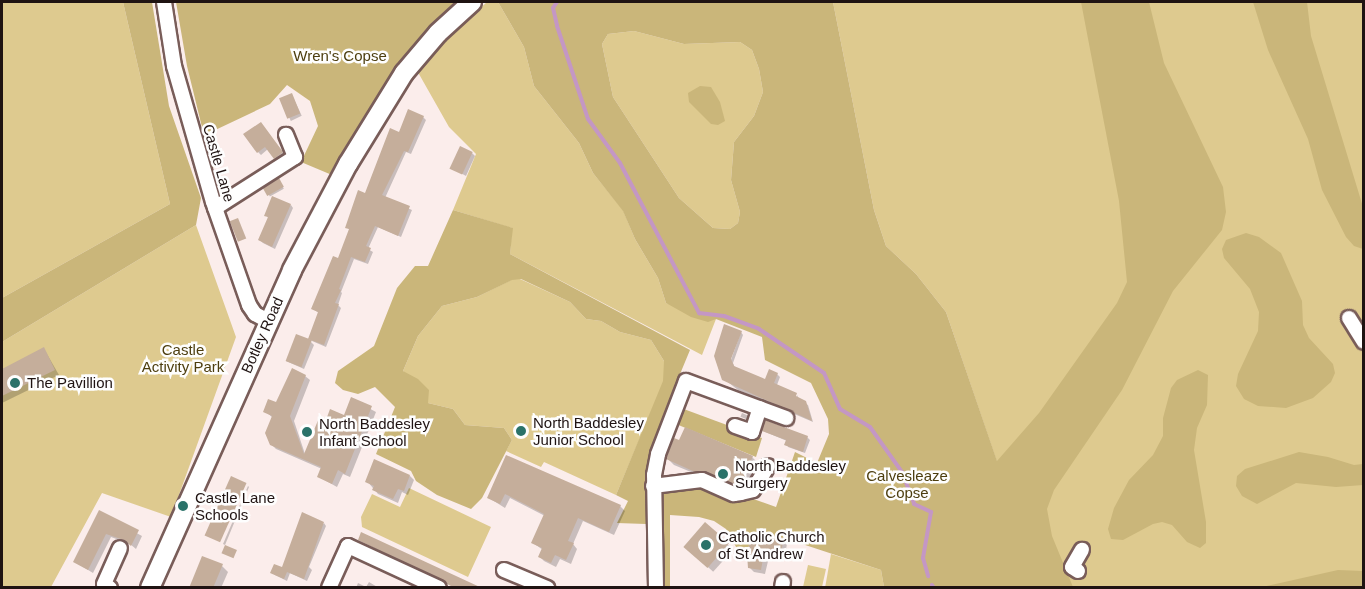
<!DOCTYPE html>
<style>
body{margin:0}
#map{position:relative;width:1365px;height:589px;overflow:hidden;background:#fbedeb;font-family:Helvetica,sans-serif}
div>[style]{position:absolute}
.green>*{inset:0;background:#deca8f}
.forest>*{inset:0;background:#cab67a}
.shadow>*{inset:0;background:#0003;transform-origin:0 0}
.stream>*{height:4px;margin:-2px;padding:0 2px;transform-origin:2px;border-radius:2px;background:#c497c4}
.building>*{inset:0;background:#c5ae9b;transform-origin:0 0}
.roads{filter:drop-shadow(2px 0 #795d59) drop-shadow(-2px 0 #795d59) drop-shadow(0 2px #795d59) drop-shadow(0 -2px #795d59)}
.minor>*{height:14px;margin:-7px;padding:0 7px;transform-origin:7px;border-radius:7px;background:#fff}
.major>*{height:18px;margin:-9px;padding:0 9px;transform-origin:9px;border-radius:9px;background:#fff}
.dots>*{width:16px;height:16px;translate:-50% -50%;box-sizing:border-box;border:3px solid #fefefe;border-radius:50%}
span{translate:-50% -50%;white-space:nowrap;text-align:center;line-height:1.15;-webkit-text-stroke:5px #fefefe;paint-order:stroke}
.park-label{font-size:15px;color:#4d3e0f}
.street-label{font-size:15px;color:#1f1312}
.poi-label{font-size:15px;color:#1f1312}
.left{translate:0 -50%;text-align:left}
.frame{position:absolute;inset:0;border:3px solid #1f1312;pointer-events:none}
</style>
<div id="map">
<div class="green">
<i style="clip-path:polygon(2px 2px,123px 2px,170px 204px,2px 298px)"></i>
<i style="clip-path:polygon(487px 2px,498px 2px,524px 47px,534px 86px,579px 143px,593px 173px,623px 210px,635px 239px,658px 278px,666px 303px,716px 319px,702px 355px,510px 254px,512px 228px,453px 210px,476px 154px,449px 127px,415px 67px)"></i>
<i style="clip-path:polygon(833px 2px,1363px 2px,1363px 579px,1297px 588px,1054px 587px,997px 462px,946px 312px,916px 274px,886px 246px,874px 210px)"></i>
<i style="clip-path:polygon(634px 31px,684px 44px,740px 42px,752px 50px,759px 69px,763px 92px,754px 116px,734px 142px,731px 180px,740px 212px,738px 223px,730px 229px,713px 228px,679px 198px,613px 97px,602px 44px,608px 34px)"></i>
<i style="clip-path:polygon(196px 225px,236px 337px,171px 517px,102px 493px,51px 587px,2px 588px,2px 342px)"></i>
<i style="clip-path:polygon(513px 279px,520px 279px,570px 302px,586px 319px,601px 321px,620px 332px,651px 340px,664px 361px,664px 381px,616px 495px,544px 462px,541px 467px,506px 451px,512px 440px,504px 428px,465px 425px,453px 409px,428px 403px,403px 371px,418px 336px,442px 306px,477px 297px)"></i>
<i style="clip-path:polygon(409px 488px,491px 527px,468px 577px,362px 527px,361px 517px,372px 494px,400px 507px)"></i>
<i style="clip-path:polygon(831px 554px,881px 570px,884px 587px,825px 588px)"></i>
<i style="clip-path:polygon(808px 565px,826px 569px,822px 587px,803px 587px)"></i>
</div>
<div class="forest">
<i style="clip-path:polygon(123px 2px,152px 2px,169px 106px,201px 198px,196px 225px,2px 342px,2px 298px,170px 204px)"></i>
<i style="clip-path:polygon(176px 2px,462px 2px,398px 66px,332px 175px,301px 162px,318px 126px,310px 101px,287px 85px,270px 104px,211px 132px,219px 165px,212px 168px,187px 66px)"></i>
<i style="clip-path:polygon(evenodd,498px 2px,833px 2px,874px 210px,886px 246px,916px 274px,946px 312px,997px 461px,1039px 413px,1117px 303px,1127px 282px,1119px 201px,1081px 2px,1149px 2px,1164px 63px,1223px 187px,1226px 212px,1222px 230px,1173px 291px,1122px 390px,1054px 490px,1047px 509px,1052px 536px,1073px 587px,884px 587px,881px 570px,784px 538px,752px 532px,747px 554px,740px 554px,726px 529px,714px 521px,699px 517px,670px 515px,670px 587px,660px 587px,657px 493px,700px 485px,739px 501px,742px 495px,776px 507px,795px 452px,817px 463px,829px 434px,828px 419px,811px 383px,765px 360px,762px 337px,716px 319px,708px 322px,691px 317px,666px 303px,658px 278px,635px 239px,623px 211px,593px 173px,579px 143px,534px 86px,524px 47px,498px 2px,634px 31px,684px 44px,740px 42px,752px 50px,759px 69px,763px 92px,754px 116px,734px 142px,731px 180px,740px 212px,738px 223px,730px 229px,713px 228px,679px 198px,613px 97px,602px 44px,608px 34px,634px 31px)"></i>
<i style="clip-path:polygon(1253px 2px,1307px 2px,1311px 36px,1363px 207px,1363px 249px,1354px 246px,1346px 237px,1322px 190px,1308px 139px,1268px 50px)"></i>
<i style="clip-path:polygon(700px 86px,711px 87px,720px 102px,725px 121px,718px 125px,711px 124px,689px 102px,688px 93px)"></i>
<i style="clip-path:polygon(453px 210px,513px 228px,510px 254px,690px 350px,668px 403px,648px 468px,646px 524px,617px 523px,628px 501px,616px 495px,663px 381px,664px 361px,651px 340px,620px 332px,601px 321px,586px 319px,570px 302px,521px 279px,512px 280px,477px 297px,442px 306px,418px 336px,403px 371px,418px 379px,429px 390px,428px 403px,453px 409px,465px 425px,504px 428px,512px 440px,482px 498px,471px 509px,437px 495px,416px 481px,411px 471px,376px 454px,395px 407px,375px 387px,358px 394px,343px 390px,335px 383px,338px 371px,374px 346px,397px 288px,415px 266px,428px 266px)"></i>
<i style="clip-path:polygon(1246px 233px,1259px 237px,1281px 253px,1302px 301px,1303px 325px,1309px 338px,1333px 364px,1335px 373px,1331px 382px,1313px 398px,1286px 408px,1258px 406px,1244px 399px,1236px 386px,1238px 374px,1258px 331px,1259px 312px,1250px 289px,1224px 258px,1222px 249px,1226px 240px)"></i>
<i style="clip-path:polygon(1198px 370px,1208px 375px,1207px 405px,1197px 428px,1194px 450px,1206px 522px,1206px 543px,1200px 548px,1187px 542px,1172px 525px,1162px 522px,1153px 524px,1123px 540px,1111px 539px,1108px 529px,1114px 508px,1129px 480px,1153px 455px,1163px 436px,1163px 418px,1171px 388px,1177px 380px)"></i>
<i style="clip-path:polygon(681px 408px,762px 438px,756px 457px,676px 424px)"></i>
<i style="clip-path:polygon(1299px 452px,1328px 457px,1354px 465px,1363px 464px,1363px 485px,1336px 487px,1296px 483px,1257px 504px,1242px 496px,1236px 486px,1237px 476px,1245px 469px)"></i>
<i style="clip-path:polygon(1338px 570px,1363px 571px,1363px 587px,1262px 587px)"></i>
</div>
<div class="shadow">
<i style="left:292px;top:95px;width:23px;height:12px;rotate:65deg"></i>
<i style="clip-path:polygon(423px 117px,426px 120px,411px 154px,406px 152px,385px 198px,412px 210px,401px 237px,378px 227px,368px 249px,373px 252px,368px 264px,354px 259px,341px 292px,342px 293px,338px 305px,341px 308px,326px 347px,312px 341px,309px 338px,319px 313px,313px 309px,338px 260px,350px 230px,347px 227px,400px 134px)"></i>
<i style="clip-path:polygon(263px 126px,285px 155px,278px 160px,268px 149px,261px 155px,258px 152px)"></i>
<i style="clip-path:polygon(472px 153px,475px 156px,466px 176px,452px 168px)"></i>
<i style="left:279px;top:180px;width:10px;height:16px;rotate:61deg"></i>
<i style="clip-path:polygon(291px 205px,293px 208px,275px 249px,263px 243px,260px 240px,269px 219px,266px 215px)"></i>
<i style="clip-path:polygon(741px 332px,743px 335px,733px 363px,735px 368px,766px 381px,777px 374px,780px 377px,777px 385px,794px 404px,798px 395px,798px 399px,808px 405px,813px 422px,738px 390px,724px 379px)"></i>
<i style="clip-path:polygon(311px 342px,314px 345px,304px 369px,286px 361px)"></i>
<i style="clip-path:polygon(44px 349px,59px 375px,2px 403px,2px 371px)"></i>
<i style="clip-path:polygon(305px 376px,310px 380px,294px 421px,305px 454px,326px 422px,345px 417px,352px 399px,376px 412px,350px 477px,343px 474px,337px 487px,319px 477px,322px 469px,276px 449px,271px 444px,273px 418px,265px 411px,277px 404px)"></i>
<i style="left:742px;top:413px;width:8px;height:4px;rotate:23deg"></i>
<i style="clip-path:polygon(763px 431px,807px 437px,810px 440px,805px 453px,788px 447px,787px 441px)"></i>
<i style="clip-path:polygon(507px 457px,620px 506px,625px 511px,614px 535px,583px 521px,573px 544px,577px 549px,571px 564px,560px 559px,556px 567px,544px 561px,540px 557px,543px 550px,533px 543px,545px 516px,510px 498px,505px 508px,489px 498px)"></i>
<i style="clip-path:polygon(752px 457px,758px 463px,747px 490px,743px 490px,712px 477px,703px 477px,674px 465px,668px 459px)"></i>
<i style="clip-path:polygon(410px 476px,414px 480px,408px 495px,402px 492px,398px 503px,378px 494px,367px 481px)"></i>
<i style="clip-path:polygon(248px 486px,249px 487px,225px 545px,223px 544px)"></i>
<i style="clip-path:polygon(100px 513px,142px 536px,136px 549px,130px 544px,111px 537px,93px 573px,75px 562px)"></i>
<i style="clip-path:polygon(324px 523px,326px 526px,309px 567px,312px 570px,307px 581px,290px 573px,287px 581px,275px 575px,272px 572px,283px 569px)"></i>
<i style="left:705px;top:524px;width:38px;height:30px;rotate:42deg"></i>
<i style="clip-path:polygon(783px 539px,787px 544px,784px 560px,769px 557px,765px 574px,754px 572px,749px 567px,748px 555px)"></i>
<i style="clip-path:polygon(222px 566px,228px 572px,221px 588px,191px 588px)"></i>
<i style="clip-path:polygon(369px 582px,379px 588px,356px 588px,358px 583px,366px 587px)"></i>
</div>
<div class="stream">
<i style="left:557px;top:2px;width:7px;rotate:124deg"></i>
<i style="left:553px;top:8px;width:18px;rotate:77deg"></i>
<i style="left:557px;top:26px;width:98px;rotate:71.6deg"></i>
<i style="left:588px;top:119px;width:54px;rotate:54deg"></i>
<i style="left:620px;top:163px;width:170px;rotate:62.2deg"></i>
<i style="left:699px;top:313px;width:25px;rotate:7deg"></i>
<i style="left:724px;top:316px;width:37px;rotate:20deg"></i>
<i style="left:759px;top:329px;width:78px;rotate:34.1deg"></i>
<i style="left:824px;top:373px;width:39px;rotate:66deg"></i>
<i style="left:840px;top:409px;width:35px;rotate:31deg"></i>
<i style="left:870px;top:427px;width:55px;rotate:54.6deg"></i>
<i style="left:902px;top:472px;width:34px;rotate:69deg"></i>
<i style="left:914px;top:504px;width:19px;rotate:25deg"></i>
<i style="left:931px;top:512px;width:47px;rotate:99.9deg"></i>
<i style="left:923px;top:558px;width:19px;rotate:74deg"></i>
<i style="left:932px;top:585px;width:4px;rotate:56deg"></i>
</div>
<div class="building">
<i style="left:292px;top:93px;width:22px;height:14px;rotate:68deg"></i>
<i style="clip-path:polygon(408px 109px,424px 116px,408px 152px,404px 151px,382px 195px,410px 206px,398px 236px,375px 226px,366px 246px,371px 248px,365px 262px,351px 257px,339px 289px,341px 290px,335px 303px,339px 304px,324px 345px,308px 339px,318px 312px,311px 309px,333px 256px,338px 258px,349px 229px,345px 228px,358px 190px,365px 193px,390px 128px,399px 132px)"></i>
<i style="clip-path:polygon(261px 122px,283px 152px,274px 159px,265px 147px,257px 153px,243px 134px)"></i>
<i style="left:460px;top:146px;width:14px;height:25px;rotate:25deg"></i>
<i style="left:279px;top:178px;width:10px;height:19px;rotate:61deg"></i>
<i style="clip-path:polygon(272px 196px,291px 204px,272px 247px,258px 240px,268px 217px,264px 216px)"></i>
<i style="left:238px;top:218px;width:22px;height:9px;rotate:68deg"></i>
<i style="clip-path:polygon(724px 324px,742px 331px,731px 359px,734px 366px,765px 379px,769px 369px,778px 373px,774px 383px,797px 393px,796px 396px,806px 401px,812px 421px,722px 380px,714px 356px)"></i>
<i style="left:296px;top:334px;width:17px;height:29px;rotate:21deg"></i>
<i style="clip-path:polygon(44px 347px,55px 370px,2px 396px,2px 369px)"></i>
<i style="clip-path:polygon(292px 368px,306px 375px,290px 416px,304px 454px,319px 418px,326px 420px,330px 409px,344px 415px,351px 397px,372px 406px,345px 474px,338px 470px,332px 484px,317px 477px,321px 467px,270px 445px,265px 433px,272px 416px,263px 412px,268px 399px,276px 402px)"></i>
<i style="clip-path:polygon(765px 420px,808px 436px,803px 452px,784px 445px,786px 440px,762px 431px)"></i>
<i style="clip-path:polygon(685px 427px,753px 456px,741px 484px,735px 485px,705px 472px,695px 472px,666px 459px,674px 438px,679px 440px)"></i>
<i style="clip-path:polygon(506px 455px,621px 505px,609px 532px,578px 518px,568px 541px,574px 543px,566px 560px,555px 555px,551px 563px,538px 557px,542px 548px,531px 543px,544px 514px,505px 494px,500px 504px,487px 498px)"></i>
<i style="clip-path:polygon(374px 459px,410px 475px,404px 491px,398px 489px,393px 499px,372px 490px,374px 486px,365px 482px)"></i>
<i style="left:231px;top:476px;width:17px;height:65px;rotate:24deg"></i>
<i style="clip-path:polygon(99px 510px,139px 530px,131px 546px,124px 540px,106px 534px,88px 570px,73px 562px)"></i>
<i style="clip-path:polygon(302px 512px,324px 522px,304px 579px,287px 572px,284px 579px,270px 573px,274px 564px,282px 567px)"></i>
<i style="left:705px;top:522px;width:32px;height:33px;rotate:41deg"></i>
<i style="clip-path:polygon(361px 532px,482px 588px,455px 588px,447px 584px,358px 540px)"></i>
<i style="clip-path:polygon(752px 532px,784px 538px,780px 556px,764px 553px,761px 570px,748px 568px,747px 554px)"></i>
<i style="left:225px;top:545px;width:13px;height:9px;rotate:23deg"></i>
<i style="clip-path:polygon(202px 556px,223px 564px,213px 588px,189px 588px)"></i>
</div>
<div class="roads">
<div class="minor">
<i style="left:164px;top:2px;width:65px;rotate:81.1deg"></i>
<i style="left:174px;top:66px;width:141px;rotate:74deg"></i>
<i style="left:213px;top:202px;width:109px;rotate:70.7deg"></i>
<i style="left:249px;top:305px;width:11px;rotate:56deg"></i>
<i style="left:255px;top:314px;width:15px;rotate:28deg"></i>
<i style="left:215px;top:208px;width:95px;rotate:-32.5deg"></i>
<i style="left:295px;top:157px;width:24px;rotate:-112deg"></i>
<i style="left:1349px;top:318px;width:28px;rotate:58deg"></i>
<i style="left:735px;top:426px;width:18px;rotate:19deg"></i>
<i style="left:752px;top:432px;width:25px;rotate:-72deg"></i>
<i style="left:653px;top:486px;width:49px;rotate:-7deg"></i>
<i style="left:702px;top:480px;width:35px;rotate:24deg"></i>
<i style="left:734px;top:494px;width:7px;rotate:-8deg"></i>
<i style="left:741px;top:493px;width:12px;rotate:-14deg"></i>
<i style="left:753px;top:490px;width:28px;rotate:-58deg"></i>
<i style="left:504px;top:570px;width:47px;rotate:22.7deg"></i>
<i style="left:1078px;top:571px;width:7px;rotate:-146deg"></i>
<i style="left:1072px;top:567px;width:20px;rotate:-60deg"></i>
<i style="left:110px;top:588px;width:7px;rotate:-146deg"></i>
<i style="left:104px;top:584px;width:39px;rotate:-66deg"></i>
<i style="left:329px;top:588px;width:46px;rotate:-65.7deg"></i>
<i style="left:348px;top:546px;width:100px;rotate:24.8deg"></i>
<i style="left:656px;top:588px;width:113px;rotate:-91deg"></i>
<i style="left:654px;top:475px;width:21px;rotate:-79deg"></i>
<i style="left:658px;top:454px;width:78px;rotate:-69deg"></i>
<i style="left:686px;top:381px;width:107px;rotate:20.3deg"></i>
<i style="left:782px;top:588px;width:6px;rotate:-81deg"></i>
</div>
<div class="major">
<i style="left:150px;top:588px;width:348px;rotate:-65.9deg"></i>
<i style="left:292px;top:270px;width:120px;rotate:-62.2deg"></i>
<i style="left:348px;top:164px;width:107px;rotate:-58.4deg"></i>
<i style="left:404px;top:73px;width:52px;rotate:-49.6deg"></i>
<i style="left:438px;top:33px;width:46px;rotate:-42.4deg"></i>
</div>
</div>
<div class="dots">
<i style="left:15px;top:383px;background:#2a7269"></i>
<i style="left:521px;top:431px;background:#2a7269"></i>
<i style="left:307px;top:432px;background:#2a7269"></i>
<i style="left:723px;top:474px;background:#2a7269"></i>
<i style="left:183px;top:506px;background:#2a7269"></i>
<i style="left:706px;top:545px;background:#2a7269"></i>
</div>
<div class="park-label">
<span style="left:340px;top:56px">Wren's Copse</span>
<span style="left:183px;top:358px">Castle<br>Activity Park</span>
<span style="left:907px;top:484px">Calvesleaze<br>Copse</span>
</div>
<div class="street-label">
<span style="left:219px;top:163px;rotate:74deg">Castle Lane</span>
<span style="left:262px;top:335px;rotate:-66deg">Botley Road</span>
</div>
<div class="poi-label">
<span class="left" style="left:27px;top:383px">The Pavillion</span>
<span class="left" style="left:533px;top:431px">North Baddesley<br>Junior School</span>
<span class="left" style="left:319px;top:432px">North Baddesley<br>Infant School</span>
<span class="left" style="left:735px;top:474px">North Baddesley<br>Surgery</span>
<span class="left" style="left:195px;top:506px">Castle Lane<br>Schools</span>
<span class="left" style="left:718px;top:545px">Catholic Church<br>of St Andrew</span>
</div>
<div class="frame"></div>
</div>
